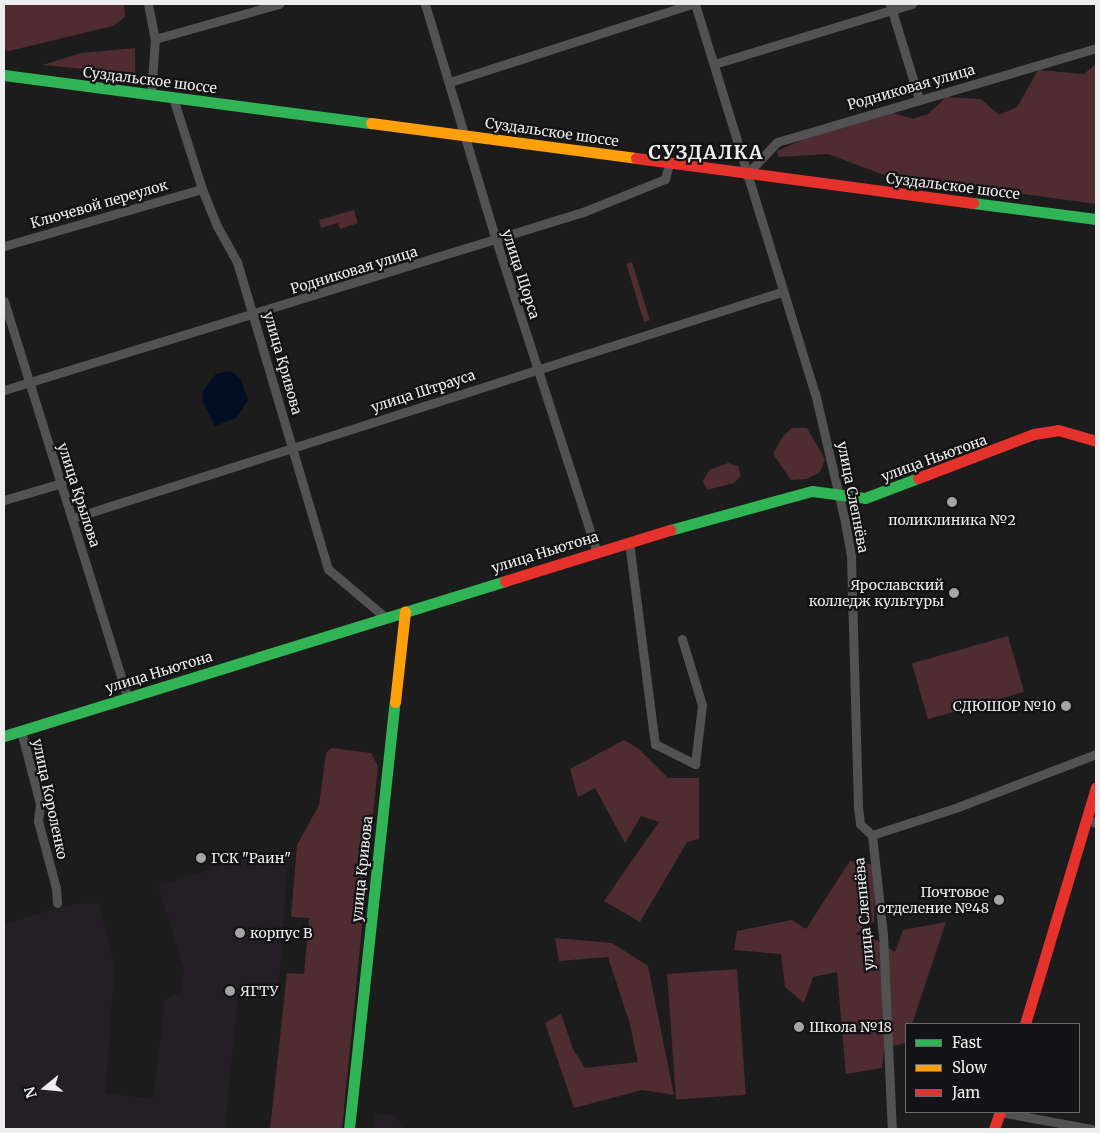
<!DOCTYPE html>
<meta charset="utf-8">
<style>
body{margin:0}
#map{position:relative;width:1100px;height:1133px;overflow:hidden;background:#1c1c1c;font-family:Merriweather,serif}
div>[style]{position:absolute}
.built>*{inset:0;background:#231f25}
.green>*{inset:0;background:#4e2c31;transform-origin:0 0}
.water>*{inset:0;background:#030d23}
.street>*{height:9px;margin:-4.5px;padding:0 4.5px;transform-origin:4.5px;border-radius:4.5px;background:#525252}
.fast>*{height:11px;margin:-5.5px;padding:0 5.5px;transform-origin:5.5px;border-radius:5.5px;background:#30b455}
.slow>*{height:11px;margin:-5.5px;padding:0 5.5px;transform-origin:5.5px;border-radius:5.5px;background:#ff9f0a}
.jam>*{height:11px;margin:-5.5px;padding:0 5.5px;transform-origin:5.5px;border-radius:5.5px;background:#e5322d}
.dots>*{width:14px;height:14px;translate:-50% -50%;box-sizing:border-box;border:2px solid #131214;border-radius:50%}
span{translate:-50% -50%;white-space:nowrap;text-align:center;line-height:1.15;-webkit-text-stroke:4.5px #131214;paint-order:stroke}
.street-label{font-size:14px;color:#eeedee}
.poi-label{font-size:14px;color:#eeedee}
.right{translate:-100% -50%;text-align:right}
.left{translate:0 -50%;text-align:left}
.district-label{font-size:19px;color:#eeedee;font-weight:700;letter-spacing:1px}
.frame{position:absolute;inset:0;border:5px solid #eeedee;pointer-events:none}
.legend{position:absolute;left:905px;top:1023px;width:175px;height:90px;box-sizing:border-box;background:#131214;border:1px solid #6b6a6b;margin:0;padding:6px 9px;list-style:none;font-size:15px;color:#eeedee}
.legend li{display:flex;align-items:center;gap:10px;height:25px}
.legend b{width:25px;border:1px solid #6b6a6b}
.north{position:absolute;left:20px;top:1063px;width:50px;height:50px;-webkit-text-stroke:4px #131214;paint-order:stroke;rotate:253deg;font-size:14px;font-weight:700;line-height:20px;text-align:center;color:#eeedee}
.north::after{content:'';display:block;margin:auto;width:18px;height:22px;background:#eeedee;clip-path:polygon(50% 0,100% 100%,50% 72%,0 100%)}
</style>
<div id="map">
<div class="built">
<i style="clip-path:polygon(288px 854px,278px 999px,238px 995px,225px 1129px,4px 1129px,4px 924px,72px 904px,99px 903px,115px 966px,105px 1094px,153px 1098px,165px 999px,181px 992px,184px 968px,158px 886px,253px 856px)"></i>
<i style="clip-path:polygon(375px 1114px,395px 1115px,404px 1129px,375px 1129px)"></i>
</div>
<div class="green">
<i style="clip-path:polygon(4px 4px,124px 4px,125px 17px,113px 26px,9px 51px,4px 50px)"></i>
<i style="clip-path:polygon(135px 48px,135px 74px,43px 65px,81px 53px)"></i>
<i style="clip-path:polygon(1096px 64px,1096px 204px,884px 175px,828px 154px,778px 157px,777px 151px,822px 131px,887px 111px,913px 119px,928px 114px,946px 97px,981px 99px,999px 115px,1017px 107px,1038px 70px,1084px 74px)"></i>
<i style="clip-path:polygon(354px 210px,358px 223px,340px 229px,338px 223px,321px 228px,319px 220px)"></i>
<i style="left:632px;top:262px;width:61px;height:6px;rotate:73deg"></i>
<i style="clip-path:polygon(792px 428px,807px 428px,825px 459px,820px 472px,807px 479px,791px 480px,773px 454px,783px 436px)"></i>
<i style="clip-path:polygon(728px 463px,738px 466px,741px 476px,734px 483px,707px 490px,703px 481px,709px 470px)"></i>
<i style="left:1008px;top:636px;width:58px;height:100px;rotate:74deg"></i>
<i style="clip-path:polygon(624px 740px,639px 749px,668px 778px,699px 778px,699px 839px,687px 842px,640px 922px,604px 901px,659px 822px,641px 816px,625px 843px,595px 788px,578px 797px,570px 769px)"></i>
<i style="clip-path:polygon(331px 748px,371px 753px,378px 766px,342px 1129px,270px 1129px,287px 973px,304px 974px,309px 918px,291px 917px,297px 845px,319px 805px,326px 753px)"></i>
<i style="clip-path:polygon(850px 861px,876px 865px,874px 922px,855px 934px,876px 940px,895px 952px,903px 930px,946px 922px,912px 1024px,906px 1024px,905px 1043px,884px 1048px,882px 1068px,846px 1074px,837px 972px,813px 977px,804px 1003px,785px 987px,781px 954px,734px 950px,737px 931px,792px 920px,806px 929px)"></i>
<i style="clip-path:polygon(555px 938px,612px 943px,648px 966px,674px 1095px,642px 1090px,574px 1108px,545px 1023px,561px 1014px,573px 1049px,585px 1068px,638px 1062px,629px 1021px,608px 957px,559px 961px)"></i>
<i style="left:737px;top:969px;width:126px;height:70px;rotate:86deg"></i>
</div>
<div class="water">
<i style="clip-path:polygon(230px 371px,240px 378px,248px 400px,236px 418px,215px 426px,202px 400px,203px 391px,216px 374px)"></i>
</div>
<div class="street">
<i style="left:148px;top:4px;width:36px;rotate:79deg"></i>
<i style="left:155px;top:39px;width:56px;rotate:94.1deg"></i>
<i style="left:425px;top:4px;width:246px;rotate:73.3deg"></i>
<i style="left:496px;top:240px;width:328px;rotate:72.1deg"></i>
<i style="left:695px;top:4px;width:407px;rotate:72.9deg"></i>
<i style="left:815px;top:393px;width:132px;rotate:76.9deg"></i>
<i style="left:845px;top:522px;width:36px;rotate:80deg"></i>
<i style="left:851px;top:557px;width:250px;rotate:88.4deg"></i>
<i style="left:858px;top:807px;width:17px;rotate:83deg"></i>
<i style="left:860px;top:824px;width:16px;rotate:43deg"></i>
<i style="left:872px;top:835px;width:100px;rotate:83.7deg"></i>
<i style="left:883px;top:934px;width:195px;rotate:87.4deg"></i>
<i style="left:890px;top:4px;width:99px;rotate:73deg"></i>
<i style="left:155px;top:39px;width:129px;rotate:-15.8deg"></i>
<i style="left:714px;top:64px;width:207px;rotate:-16.9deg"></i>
<i style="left:450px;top:82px;width:254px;rotate:-17.9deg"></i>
<i style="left:173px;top:98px;width:96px;rotate:72.3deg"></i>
<i style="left:202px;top:189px;width:40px;rotate:68deg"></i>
<i style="left:217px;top:226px;width:41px;rotate:60.9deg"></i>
<i style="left:237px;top:262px;width:320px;rotate:73.5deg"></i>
<i style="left:328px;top:569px;width:76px;rotate:40.2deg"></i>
<i style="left:746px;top:175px;width:45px;rotate:-46.8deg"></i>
<i style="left:777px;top:142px;width:333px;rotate:-16.4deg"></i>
<i style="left:4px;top:246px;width:206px;rotate:-16.1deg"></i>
<i style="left:4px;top:301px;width:415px;rotate:72.7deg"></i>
<i style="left:4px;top:390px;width:606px;rotate:-17.09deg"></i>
<i style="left:583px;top:212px;width:88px;rotate:-21.9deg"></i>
<i style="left:665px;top:179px;width:16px;rotate:-75deg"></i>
<i style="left:4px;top:500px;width:60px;rotate:-16.3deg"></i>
<i style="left:73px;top:518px;width:743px;rotate:-17.7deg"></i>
<i style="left:629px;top:542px;width:204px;rotate:82.7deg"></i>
<i style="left:655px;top:744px;width:45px;rotate:26.6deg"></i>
<i style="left:695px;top:764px;width:59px;rotate:-83.2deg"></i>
<i style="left:702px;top:705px;width:69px;rotate:-106.9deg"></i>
<i style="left:21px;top:731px;width:75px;rotate:75.4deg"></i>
<i style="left:40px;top:804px;width:17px;rotate:97deg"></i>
<i style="left:38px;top:821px;width:69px;rotate:75deg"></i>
<i style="left:56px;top:888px;width:15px;rotate:86deg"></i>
<i style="left:1088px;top:820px;width:9px;rotate:21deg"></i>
<i style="left:872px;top:835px;width:90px;rotate:-18deg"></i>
<i style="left:958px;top:807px;width:148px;rotate:-21deg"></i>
<i style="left:1000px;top:1112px;width:94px;rotate:10.5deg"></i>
</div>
<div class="fast">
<i style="left:4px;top:75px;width:370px;rotate:7.5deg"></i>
<i style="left:973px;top:203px;width:124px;rotate:7.4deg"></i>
<i style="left:670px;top:530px;width:147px;rotate:-15.4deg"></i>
<i style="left:812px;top:491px;width:53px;rotate:7.5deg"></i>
<i style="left:865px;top:498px;width:57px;rotate:-20.7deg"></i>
<i style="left:4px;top:736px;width:524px;rotate:-17.19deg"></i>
<i style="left:349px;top:1129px;width:429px;rotate:-83.9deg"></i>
</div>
<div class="slow">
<i style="left:371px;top:123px;width:267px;rotate:7.5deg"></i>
<i style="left:395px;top:702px;width:91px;rotate:-83.7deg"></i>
</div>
<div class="jam">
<i style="left:636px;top:158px;width:340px;rotate:7.6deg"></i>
<i style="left:918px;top:478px;width:124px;rotate:-20.8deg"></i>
<i style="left:1034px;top:434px;width:24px;rotate:-9deg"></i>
<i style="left:1058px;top:430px;width:40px;rotate:16deg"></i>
<i style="left:505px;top:581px;width:173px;rotate:-17.2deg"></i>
<i style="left:1025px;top:1024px;width:247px;rotate:-73.3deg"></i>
<i style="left:994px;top:1129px;width:18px;rotate:-71deg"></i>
</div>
<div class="dots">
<i style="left:952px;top:502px;background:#a4a4a4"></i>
<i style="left:954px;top:593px;background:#a4a4a4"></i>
<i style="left:1066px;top:706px;background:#a4a4a4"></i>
<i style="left:201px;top:858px;background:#a4a4a4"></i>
<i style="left:999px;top:900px;background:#a4a4a4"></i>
<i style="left:240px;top:933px;background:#a4a4a4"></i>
<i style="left:230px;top:991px;background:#a4a4a4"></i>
<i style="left:799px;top:1027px;background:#a4a4a4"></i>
</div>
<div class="street-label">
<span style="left:150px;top:80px;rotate:7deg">Суздальское шоссе</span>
<span style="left:911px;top:87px;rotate:-16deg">Родниковая улица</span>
<span style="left:552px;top:132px;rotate:8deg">Суздальское шоссе</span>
<span style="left:953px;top:186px;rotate:7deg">Суздальское шоссе</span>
<span style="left:99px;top:204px;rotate:-16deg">Ключевой переулок</span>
<span style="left:354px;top:270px;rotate:-17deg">Родниковая улица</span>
<span style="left:521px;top:274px;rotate:72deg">улица Щорса</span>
<span style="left:283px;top:363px;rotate:74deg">улица Кривова</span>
<span style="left:423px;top:391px;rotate:-18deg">улица Штрауса</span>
<span style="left:934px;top:458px;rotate:-20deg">улица Ньютона</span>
<span style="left:79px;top:495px;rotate:72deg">улица Крылова</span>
<span style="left:853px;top:497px;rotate:79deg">улица Слепнёва</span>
<span style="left:545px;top:552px;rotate:-17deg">улица Ньютона</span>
<span style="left:159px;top:672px;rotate:-17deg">улица Ньютона</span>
<span style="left:50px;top:799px;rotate:78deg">улица Короленко</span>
<span style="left:362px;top:869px;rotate:-84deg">улица Кривова</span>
<span style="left:864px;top:914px;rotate:-95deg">улица Слепнёва</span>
</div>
<div class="poi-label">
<span style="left:952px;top:520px">поликлиника №2</span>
<span class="right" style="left:944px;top:593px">Ярославский<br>колледж культуры</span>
<span class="right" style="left:1056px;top:706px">СДЮШОР №10</span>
<span class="left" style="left:211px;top:858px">ГСК "Раин"</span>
<span class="right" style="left:989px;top:900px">Почтовое<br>отделение №48</span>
<span class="left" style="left:250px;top:933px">корпус В</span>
<span class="left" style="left:240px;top:991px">ЯГТУ</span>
<span class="left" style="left:809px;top:1027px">Школа №18</span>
</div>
<div class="district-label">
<span style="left:706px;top:153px">СУЗДАЛКА</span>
</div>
<div class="frame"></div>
<ul class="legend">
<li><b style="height:6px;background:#30b455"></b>Fast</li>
<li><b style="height:6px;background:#ff9f0a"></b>Slow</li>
<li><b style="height:6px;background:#e5322d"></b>Jam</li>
</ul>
<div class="north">N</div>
</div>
